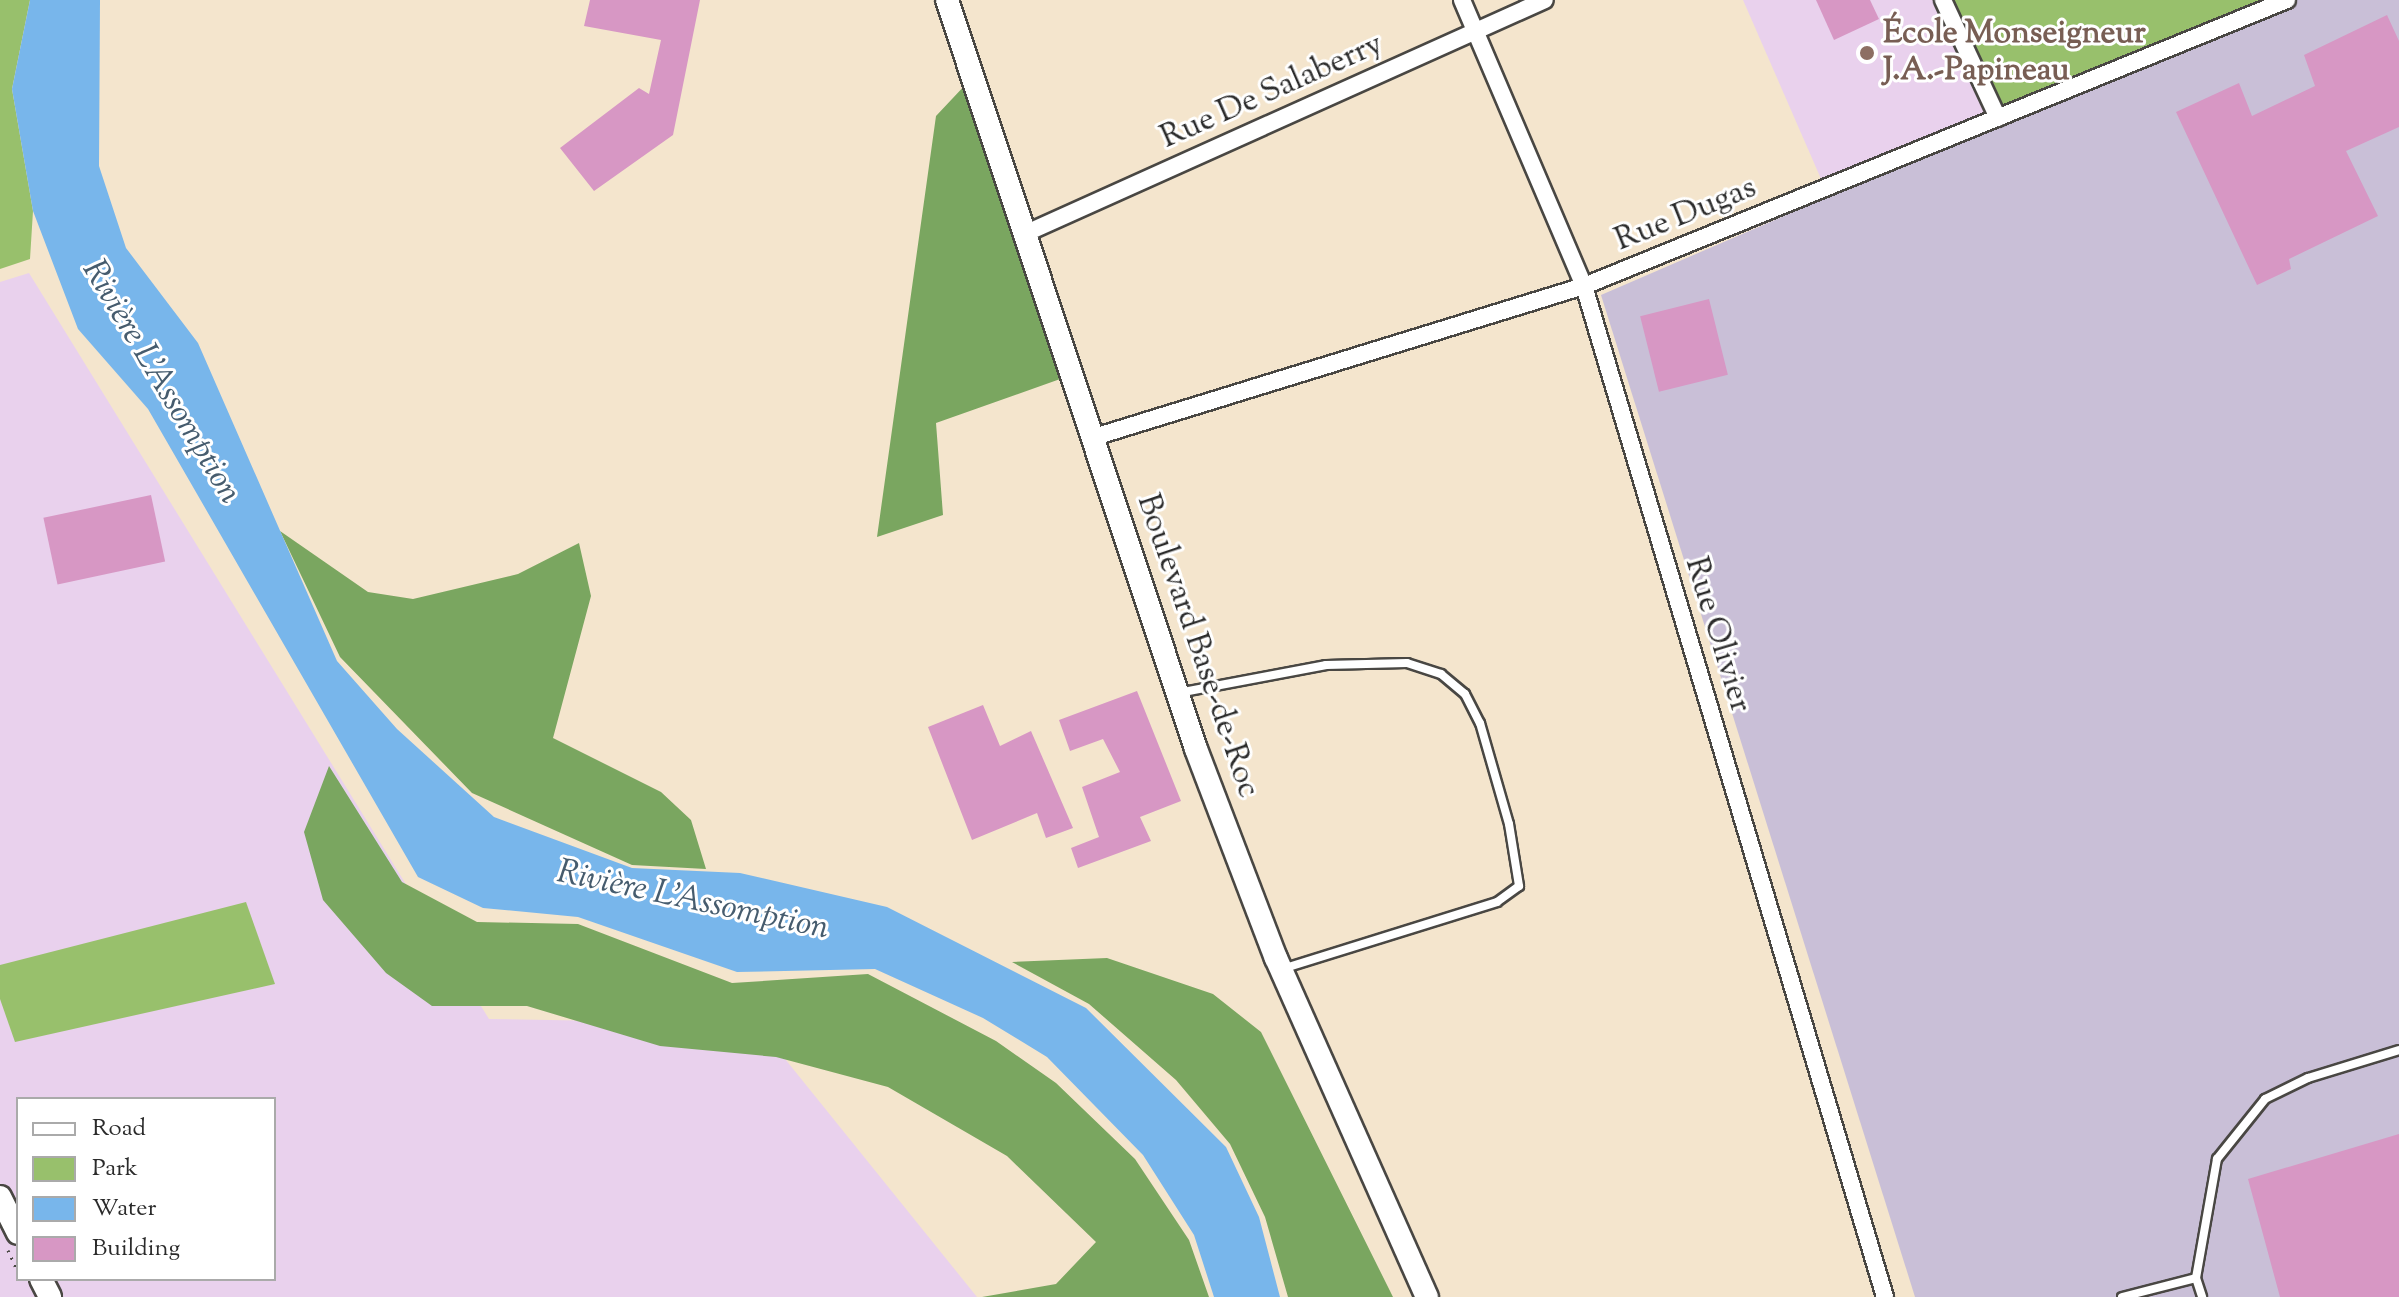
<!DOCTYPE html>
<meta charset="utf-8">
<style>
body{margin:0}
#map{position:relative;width:2399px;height:1297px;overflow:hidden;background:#f4e5cd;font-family:"Sorts Mill Goudy",serif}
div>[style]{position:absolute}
.built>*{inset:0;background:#e9d1ed}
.industrial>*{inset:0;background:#c9bfd7}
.green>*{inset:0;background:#98c06c}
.forest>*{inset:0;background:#7aa660}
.water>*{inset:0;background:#78b6eb}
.building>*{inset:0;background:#d797c4;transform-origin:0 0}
.path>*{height:3px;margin-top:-1.5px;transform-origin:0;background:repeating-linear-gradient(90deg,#494743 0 2px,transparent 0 8px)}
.roads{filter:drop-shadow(2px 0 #494743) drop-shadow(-2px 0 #494743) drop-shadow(0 2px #494743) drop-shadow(0 -2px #494743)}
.lane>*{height:8px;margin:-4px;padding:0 4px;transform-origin:4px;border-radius:4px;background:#fff}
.street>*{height:16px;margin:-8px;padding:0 8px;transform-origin:8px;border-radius:8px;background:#fff}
.secondary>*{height:22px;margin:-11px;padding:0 11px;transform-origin:11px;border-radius:11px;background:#fff}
.dots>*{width:22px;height:22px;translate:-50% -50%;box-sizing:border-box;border:4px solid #fff;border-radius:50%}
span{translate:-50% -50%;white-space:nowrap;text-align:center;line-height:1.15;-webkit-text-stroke:6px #fff;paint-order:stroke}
.education-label{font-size:32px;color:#785e54;font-weight:700}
.left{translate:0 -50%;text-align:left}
.street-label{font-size:32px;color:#2b2b2b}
.water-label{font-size:34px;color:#465c6e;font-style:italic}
.legend{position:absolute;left:16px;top:1097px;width:260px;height:184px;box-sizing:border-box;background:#fff;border:2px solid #aaa;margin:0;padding:10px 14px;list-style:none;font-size:24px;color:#2b2b2b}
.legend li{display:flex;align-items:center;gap:16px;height:40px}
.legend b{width:40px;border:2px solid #aaa}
</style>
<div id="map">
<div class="built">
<i style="clip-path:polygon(1743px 0,1943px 0,1998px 118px,1825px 188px)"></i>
<i style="clip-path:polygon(evenodd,29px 273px,489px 1019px,660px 1022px,773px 1044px,977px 1297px,0 1297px,0 282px,29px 273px,18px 1099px,274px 1099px,274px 1279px,18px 1279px,18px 1099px)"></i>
</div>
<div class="industrial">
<i style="clip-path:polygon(2284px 0,2399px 0,2399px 1297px,1915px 1297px,1601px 295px)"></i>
</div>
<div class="green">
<i style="clip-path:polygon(0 0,30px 0,12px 89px,33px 211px,30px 259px,0 269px)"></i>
<i style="clip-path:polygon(1943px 0,2271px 0,1998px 118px)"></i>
<i style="clip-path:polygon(246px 902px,275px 984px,15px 1042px,0 999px,0 965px)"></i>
</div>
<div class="forest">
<i style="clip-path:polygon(968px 82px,1063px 378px,936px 423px,943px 515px,877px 537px,936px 116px)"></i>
<i style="clip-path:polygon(280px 531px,368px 592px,413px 599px,518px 574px,579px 543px,591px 596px,553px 738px,661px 792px,691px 820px,706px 869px,632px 865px,472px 793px,340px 657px)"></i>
<i style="clip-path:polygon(329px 766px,402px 882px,477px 922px,578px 924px,732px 983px,868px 974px,996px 1041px,1056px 1083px,1135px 1159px,1189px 1240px,1209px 1297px,982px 1297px,1056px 1284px,1096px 1242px,1007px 1156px,888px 1087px,776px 1057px,660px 1046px,527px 1006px,432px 1006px,386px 973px,323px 900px,304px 832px)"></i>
<i style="clip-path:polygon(1107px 958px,1213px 994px,1261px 1032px,1393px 1297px,1288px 1297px,1265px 1217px,1230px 1144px,1176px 1080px,1089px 1004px,1012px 962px)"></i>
</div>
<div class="water">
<i style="clip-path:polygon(30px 0,100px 0,99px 166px,126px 248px,198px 343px,337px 661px,397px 729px,494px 817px,632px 868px,740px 873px,887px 907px,1086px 1008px,1226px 1147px,1259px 1217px,1280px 1297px,1214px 1297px,1194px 1235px,1143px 1155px,1047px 1057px,983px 1018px,875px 969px,737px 972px,578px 917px,483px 908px,418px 877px,148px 409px,78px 329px,33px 211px,12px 89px)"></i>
</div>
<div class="building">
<i style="clip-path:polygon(590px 0,700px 0,673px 135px,594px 191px,560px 148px,639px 88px,649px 94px,661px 40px,584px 26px)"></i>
<i style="clip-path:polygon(1816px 0,1870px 0,1879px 19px,1834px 40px)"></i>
<i style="clip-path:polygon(2387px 15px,2399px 41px,2399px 127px,2346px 151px,2378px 216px,2289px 259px,2291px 269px,2257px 285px,2176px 112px,2239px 83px,2252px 116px,2315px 86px,2304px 55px)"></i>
<i style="left:1709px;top:299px;width:78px;height:71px;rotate:76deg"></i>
<i style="left:151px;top:495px;width:68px;height:110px;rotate:78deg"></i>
<i style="clip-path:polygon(1137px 691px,1181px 801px,1140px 817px,1151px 841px,1078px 868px,1071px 848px,1099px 837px,1082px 787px,1120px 772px,1103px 739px,1070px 751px,1059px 720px)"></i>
<i style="clip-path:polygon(983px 705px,1000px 746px,1031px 731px,1073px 828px,1046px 838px,1037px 813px,972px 840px,928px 727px)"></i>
<i style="clip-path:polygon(2399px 1134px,2399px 1297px,2280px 1297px,2248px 1179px)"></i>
</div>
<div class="path">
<i style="left:8px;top:1250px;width:24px;rotate:66deg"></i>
</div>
<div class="roads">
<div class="lane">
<i style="left:1178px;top:693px;width:151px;rotate:-10.7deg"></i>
<i style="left:1326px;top:665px;width:81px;rotate:-1.4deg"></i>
<i style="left:1407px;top:663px;width:36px;rotate:18deg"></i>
<i style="left:1441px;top:674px;width:31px;rotate:40deg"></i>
<i style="left:1465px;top:694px;width:33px;rotate:63deg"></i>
<i style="left:1480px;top:723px;width:105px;rotate:74deg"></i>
<i style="left:1509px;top:824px;width:63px;rotate:80.8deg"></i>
<i style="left:1519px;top:886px;width:27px;rotate:144deg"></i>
<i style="left:1497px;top:902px;width:222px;rotate:162.7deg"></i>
<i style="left:2196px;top:1278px;width:20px;rotate:72deg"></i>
<i style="left:2122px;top:1297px;width:76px;rotate:-14.4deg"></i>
<i style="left:2196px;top:1278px;width:121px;rotate:-80deg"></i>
<i style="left:2217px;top:1159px;width:77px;rotate:-51.3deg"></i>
<i style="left:2265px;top:1099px;width:48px;rotate:-26deg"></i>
<i style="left:2308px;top:1078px;width:95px;rotate:-17.1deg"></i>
</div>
<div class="street">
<i style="left:1462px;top:0;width:311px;rotate:66.9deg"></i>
<i style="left:1584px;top:286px;width:1055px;rotate:73.42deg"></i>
<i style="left:1943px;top:0;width:130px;rotate:65deg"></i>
<i style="left:1022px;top:235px;width:573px;rotate:-24.2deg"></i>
<i style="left:1091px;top:438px;width:516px;rotate:-17.14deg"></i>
<i style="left:1584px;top:286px;width:759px;rotate:-22.14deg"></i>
</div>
<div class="secondary">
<i style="left:947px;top:0;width:789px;rotate:71.61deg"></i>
<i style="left:1196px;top:749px;width:224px;rotate:69.1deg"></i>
<i style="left:1276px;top:958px;width:371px;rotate:66deg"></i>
<i style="left:0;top:1197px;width:40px;rotate:63.4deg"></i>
<i style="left:41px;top:1279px;width:20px;rotate:63deg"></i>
</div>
</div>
<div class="dots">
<i style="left:1867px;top:53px;background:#8d6e63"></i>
</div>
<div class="education-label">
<span class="left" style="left:1883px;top:53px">École Monseigneur<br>J.A.-Papineau</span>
</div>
<div class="street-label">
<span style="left:1272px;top:92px;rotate:-24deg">Rue De Salaberry</span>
<span style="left:1686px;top:215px;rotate:-22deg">Rue Dugas</span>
<span style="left:1717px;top:635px;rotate:73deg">Rue Olivier</span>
<span style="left:1197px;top:646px;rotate:71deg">Boulevard Base-de-Roc</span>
</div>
<div class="water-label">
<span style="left:161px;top:382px;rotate:59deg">Rivière L'Assomption</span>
<span style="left:693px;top:901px;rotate:12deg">Rivière L'Assomption</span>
</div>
<ul class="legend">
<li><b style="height:10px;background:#fff"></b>Road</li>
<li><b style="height:22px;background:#98c06c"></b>Park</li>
<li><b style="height:22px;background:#78b6eb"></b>Water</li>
<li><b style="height:22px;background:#d797c4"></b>Building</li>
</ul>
</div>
